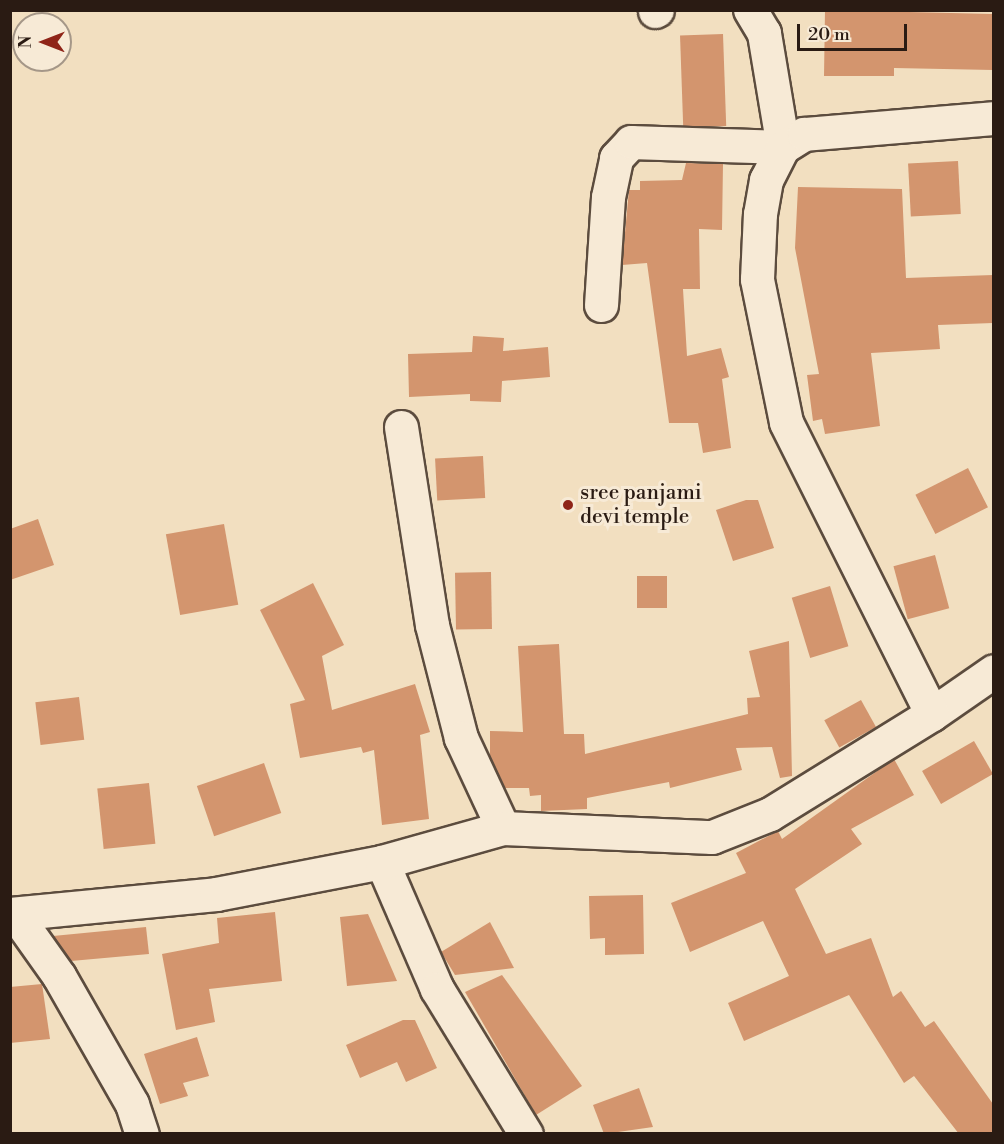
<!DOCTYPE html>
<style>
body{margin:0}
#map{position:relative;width:1004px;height:1144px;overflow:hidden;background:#f2dfc0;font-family:"Libre Bodoni",serif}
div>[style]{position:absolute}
.building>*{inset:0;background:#d3956e;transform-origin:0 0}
.roads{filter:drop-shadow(2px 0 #5c4c3e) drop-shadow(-2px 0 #5c4c3e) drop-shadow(0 2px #5c4c3e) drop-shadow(0 -2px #5c4c3e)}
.minor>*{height:33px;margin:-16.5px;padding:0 16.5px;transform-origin:16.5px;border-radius:16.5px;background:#f7ead6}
.dots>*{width:16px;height:16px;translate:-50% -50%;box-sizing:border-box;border:3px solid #f7ead6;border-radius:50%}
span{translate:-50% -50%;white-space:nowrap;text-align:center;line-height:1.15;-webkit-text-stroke:6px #f7ead6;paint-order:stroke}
.poi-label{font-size:21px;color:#2a1b13}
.left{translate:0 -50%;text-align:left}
.frame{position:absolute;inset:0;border:12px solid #2a1b13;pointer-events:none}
.north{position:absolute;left:12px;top:12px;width:60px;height:60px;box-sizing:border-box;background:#f7ead6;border:2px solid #a59788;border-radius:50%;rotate:270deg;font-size:16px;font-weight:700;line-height:24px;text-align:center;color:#2a1b13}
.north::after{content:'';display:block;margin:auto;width:21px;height:27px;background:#8f2418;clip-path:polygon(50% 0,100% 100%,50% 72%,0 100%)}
.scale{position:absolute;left:797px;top:24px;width:110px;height:27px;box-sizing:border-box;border:3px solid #2a1b13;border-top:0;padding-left:8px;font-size:18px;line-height:21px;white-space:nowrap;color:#2a1b13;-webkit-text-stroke:4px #f7ead6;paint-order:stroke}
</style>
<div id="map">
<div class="building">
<i style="clip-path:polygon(825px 10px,993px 14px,993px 70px,894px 68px,894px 76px,824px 76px)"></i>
<i style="left:723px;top:34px;width:92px;height:43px;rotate:88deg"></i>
<i style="left:958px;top:161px;width:53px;height:50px;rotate:87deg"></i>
<i style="clip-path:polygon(686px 163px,723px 164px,722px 230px,699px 229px,700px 289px,683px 289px,687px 356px,721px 348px,729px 377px,722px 379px,731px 448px,703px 453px,698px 423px,669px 423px,647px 263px,622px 265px,629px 190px,640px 190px,640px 181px,682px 180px)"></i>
<i style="clip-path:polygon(798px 187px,902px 189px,906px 278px,993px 275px,993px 323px,938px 325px,940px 349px,871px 353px,880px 426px,825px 434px,822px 419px,813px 421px,807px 375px,819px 374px,795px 248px)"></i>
<i style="clip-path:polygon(473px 336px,504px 338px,503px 351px,548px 347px,550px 377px,502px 381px,501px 402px,470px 401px,470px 394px,409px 397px,408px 354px,472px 352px)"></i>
<i style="left:483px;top:456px;width:42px;height:48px;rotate:87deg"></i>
<i style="left:968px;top:468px;width:44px;height:59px;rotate:63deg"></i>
<i style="clip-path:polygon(746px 500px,758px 500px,774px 548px,733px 561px,716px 510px)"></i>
<i style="clip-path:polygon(38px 519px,54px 565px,10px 580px,10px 529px)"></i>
<i style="left:224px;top:524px;width:82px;height:59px;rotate:80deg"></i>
<i style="left:935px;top:555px;width:55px;height:43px;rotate:75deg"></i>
<i style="left:491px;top:572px;width:57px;height:36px;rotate:89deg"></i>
<i style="left:637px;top:576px;width:30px;height:32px"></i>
<i style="clip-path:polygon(313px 583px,344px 645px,322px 656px,332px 710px,415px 684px,430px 732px,420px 735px,429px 819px,382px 825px,374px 750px,363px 753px,361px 747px,300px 758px,290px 704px,305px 700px,260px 610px)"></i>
<i style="left:830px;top:586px;width:63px;height:40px;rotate:73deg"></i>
<i style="clip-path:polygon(789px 641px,792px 776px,780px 778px,772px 747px,736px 748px,742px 770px,670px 788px,669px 782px,587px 798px,587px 809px,541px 811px,541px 795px,530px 796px,529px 788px,505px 788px,490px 756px,490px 731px,523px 732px,518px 646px,559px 644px,564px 734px,584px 734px,585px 754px,748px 714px,747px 698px,760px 697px,749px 651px)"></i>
<i style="left:79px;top:697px;width:43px;height:44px;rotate:83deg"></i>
<i style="left:861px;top:700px;width:31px;height:42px;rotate:61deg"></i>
<i style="left:974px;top:741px;width:38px;height:60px;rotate:60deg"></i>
<i style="clip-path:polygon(894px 759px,914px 795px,851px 829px,862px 844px,795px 889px,826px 954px,871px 938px,893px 997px,901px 991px,925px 1027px,934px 1021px,993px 1104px,993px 1134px,959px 1134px,914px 1076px,904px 1083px,849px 995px,744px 1041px,728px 1003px,789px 976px,763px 921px,690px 952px,671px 903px,746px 873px,736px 853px,778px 831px,782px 839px)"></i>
<i style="left:264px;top:763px;width:53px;height:71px;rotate:71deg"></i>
<i style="left:149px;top:783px;width:61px;height:52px;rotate:84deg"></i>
<i style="clip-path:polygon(643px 895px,644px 954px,605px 955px,605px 938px,590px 939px,589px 896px)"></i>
<i style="clip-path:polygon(275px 912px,282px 981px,209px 989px,215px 1022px,176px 1030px,162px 954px,219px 943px,217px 918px)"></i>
<i style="clip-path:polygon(368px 914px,397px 981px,347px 986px,340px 917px)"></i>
<i style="clip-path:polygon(490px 922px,514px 968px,455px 975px,441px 952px)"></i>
<i style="clip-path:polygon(146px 927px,149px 954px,71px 961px,53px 936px)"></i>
<i style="clip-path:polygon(502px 975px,582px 1086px,536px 1115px,465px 992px)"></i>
<i style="clip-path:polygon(42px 984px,50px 1039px,10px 1043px,10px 987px)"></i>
<i style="clip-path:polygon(403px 1020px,415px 1020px,437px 1068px,406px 1082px,397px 1062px,360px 1078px,346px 1045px)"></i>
<i style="clip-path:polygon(197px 1037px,209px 1076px,183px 1083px,188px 1096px,160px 1104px,144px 1054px)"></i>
<i style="clip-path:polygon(639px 1088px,653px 1127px,604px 1134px,593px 1105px)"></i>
</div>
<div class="roads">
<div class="minor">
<i style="left:655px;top:11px;width:2px;rotate:-27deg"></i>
<i style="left:601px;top:305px;width:108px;rotate:-86.3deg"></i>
<i style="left:608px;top:197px;width:40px;rotate:-78deg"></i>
<i style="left:616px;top:158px;width:22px;rotate:-47deg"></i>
<i style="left:631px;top:142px;width:152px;rotate:1.9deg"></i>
<i style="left:783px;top:147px;width:116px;rotate:-99.5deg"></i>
<i style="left:764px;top:33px;width:27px;rotate:-121deg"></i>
<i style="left:401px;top:427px;width:200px;rotate:81.1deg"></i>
<i style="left:432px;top:625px;width:117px;rotate:75.6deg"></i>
<i style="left:461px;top:738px;width:99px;rotate:65deg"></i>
<i style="left:932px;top:714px;width:75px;rotate:-34.7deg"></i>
<i style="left:382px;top:862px;width:138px;rotate:66.6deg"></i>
<i style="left:437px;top:989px;width:170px;rotate:58.5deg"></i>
<i style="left:10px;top:914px;width:207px;rotate:-5.5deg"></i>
<i style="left:216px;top:894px;width:169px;rotate:-10.9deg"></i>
<i style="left:382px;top:862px;width:126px;rotate:-15.7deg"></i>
<i style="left:503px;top:828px;width:209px;rotate:2.5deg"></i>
<i style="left:712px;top:837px;width:62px;rotate:-21.6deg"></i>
<i style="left:770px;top:814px;width:190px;rotate:-31.7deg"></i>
<i style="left:932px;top:714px;width:326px;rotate:-116.6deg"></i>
<i style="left:786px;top:422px;width:146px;rotate:-101.5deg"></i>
<i style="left:757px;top:279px;width:65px;rotate:-87.4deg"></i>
<i style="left:760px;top:214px;width:35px;rotate:-80deg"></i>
<i style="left:766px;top:180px;width:37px;rotate:-63deg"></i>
<i style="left:783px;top:147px;width:25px;rotate:-32deg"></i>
<i style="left:804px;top:134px;width:191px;rotate:-4.8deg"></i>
<i style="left:15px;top:914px;width:76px;rotate:54.6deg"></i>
<i style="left:59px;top:976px;width:147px;rotate:60.3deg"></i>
<i style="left:132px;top:1104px;width:32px;rotate:72deg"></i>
</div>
</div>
<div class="dots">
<i style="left:568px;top:505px;background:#8f2418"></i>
</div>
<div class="poi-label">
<span class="left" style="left:580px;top:505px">sree panjami<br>devi temple</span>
</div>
<div class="frame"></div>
<div class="north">N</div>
<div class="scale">20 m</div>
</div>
